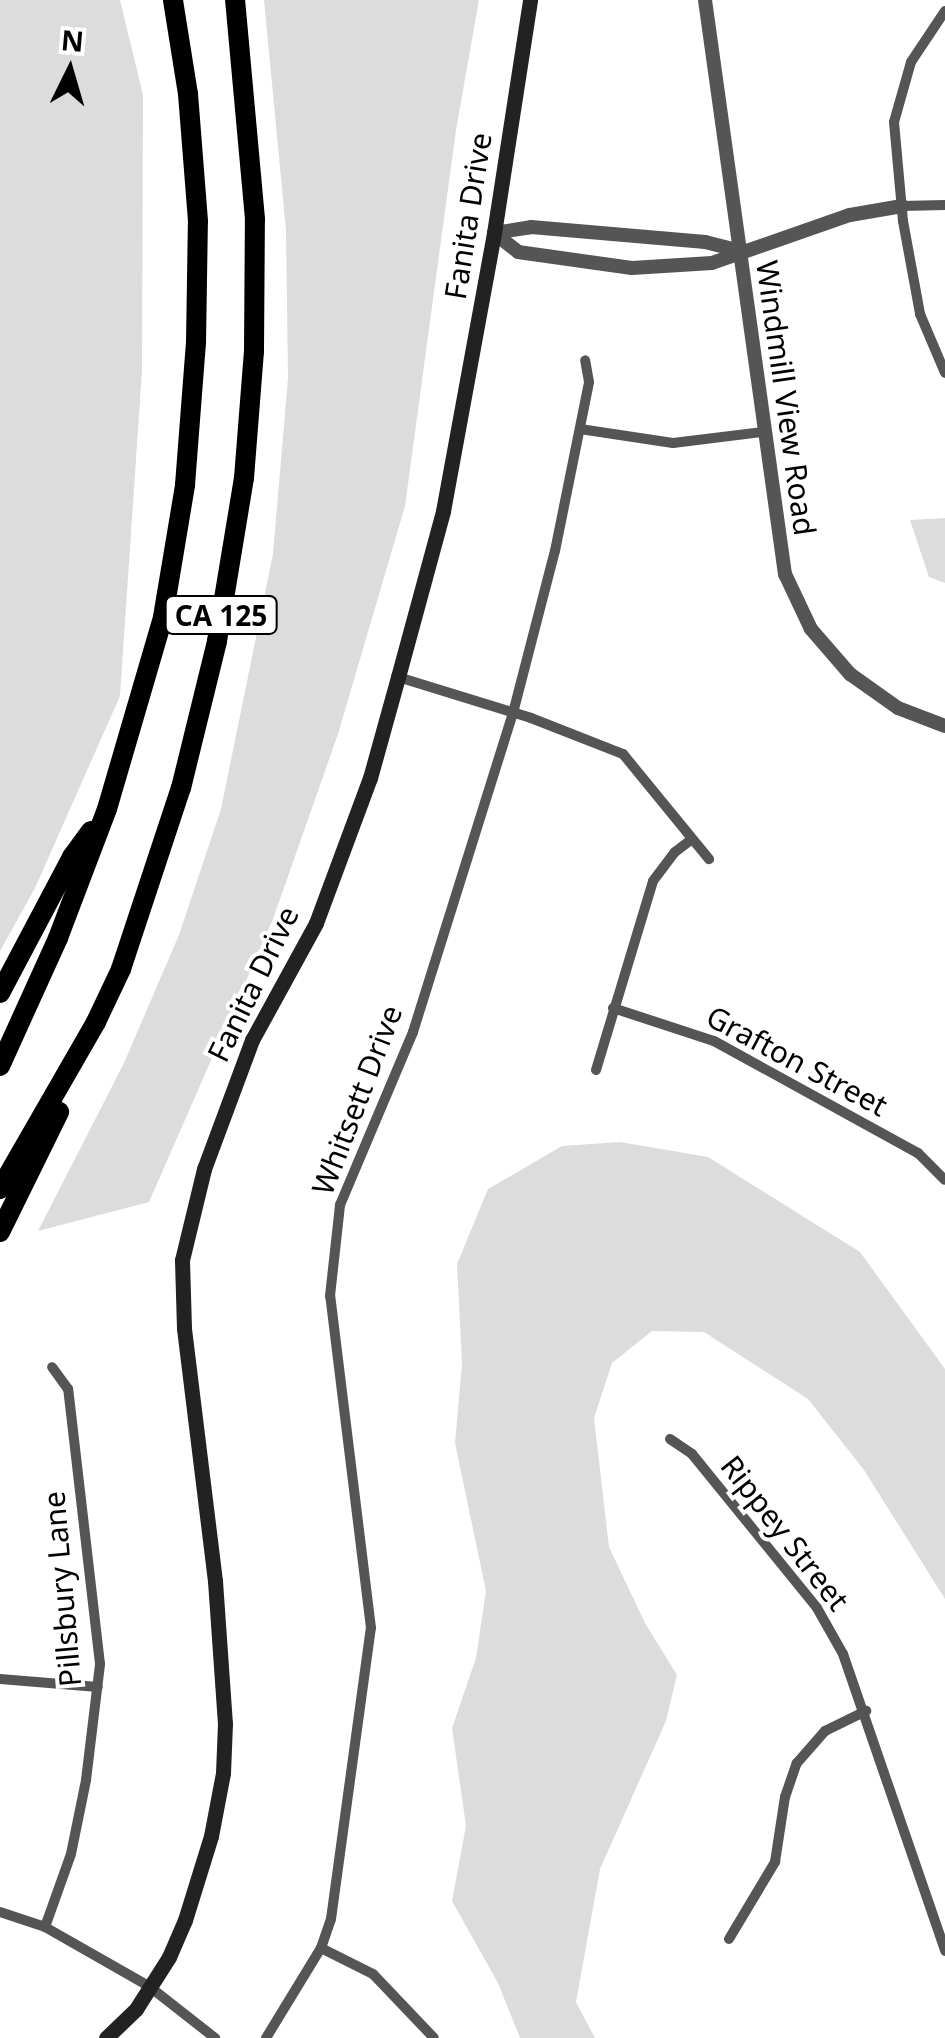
<!DOCTYPE html>
<style>
body{margin:0}
#map{position:relative;width:945px;height:2038px;overflow:hidden;background:#fff;font-family:"Noto Sans",sans-serif}
div>[style]{position:absolute}
.green>*{inset:0;background:#dcdcdc}
.minor>*{height:10px;margin:-5px;padding:0 5px;transform-origin:5px;border-radius:5px;background:#555}
.tertiary>*{height:14px;margin:-7px;padding:0 7px;transform-origin:7px;border-radius:7px;background:#555}
.secondary>*{height:15px;margin:-7.5px;padding:0 7.5px;transform-origin:7.5px;border-radius:7.5px;background:#222}
.motorway>*{height:20px;margin:-10px;padding:0 10px;transform-origin:10px;border-radius:10px;background:#000}
span{translate:-50% -50%;white-space:nowrap;text-align:center;line-height:1.15;-webkit-text-stroke:8px #fff;paint-order:stroke}
.shield-label span{padding:2px 8px;background:#fff;border:2px solid;border-radius:8px;-webkit-text-stroke-width:0}
.shield-label{font-size:28px;color:#000;font-weight:700}
.street-label{font-size:30px;color:#000}
.north{position:absolute;left:20px;top:20px;width:100px;height:100px;-webkit-text-stroke:8px #fff;paint-order:stroke;rotate:5deg;font-size:28px;font-weight:700;line-height:40px;text-align:center;color:#000}
.north::after{content:'';display:block;margin:auto;width:35px;height:45px;background:#000;clip-path:polygon(50% 0,100% 100%,50% 72%,0 100%)}
</style>
<div id="map">
<div class="green">
<i style="clip-path:polygon(0 0,120px 0,143px 95px,142px 370px,120px 696px,35px 888px,0 951px)"></i>
<i style="clip-path:polygon(264px 0,479px 0,456px 130px,405px 506px,338px 734px,273px 919px,149px 1202px,38px 1231px,124px 1063px,179px 935px,221px 809px,273px 554px,288px 378px,286px 230px)"></i>
<i style="clip-path:polygon(945px 518px,945px 583px,929px 577px,910px 520px)"></i>
<i style="clip-path:polygon(620px 1142px,708px 1157px,860px 1252px,945px 1369px,945px 1599px,864px 1470px,808px 1399px,704px 1332px,652px 1331px,612px 1363px,594px 1418px,609px 1547px,645px 1623px,677px 1675px,666px 1721px,600px 1869px,576px 2002px,595px 2038px,520px 2038px,498px 1983px,452px 1901px,466px 1826px,452px 1728px,476px 1658px,486px 1591px,455px 1443px,462px 1363px,457px 1264px,488px 1189px,562px 1146px)"></i>
</div>
<div class="minor">
<i style="left:945px;top:11px;width:61px;rotate:123.7deg"></i>
<i style="left:911px;top:62px;width:62px;rotate:105.8deg"></i>
<i style="left:894px;top:122px;width:99px;rotate:84.8deg"></i>
<i style="left:903px;top:221px;width:95px;rotate:79.6deg"></i>
<i style="left:920px;top:314px;width:64px;rotate:67deg"></i>
<i style="left:902px;top:206px;width:43px;rotate:-1.3deg"></i>
<i style="left:580px;top:429px;width:94px;rotate:8.6deg"></i>
<i style="left:673px;top:443px;width:91px;rotate:-7deg"></i>
<i style="left:398px;top:677px;width:139px;rotate:17.1deg"></i>
<i style="left:531px;top:718px;width:99px;rotate:21.4deg"></i>
<i style="left:623px;top:754px;width:136px;rotate:50.7deg"></i>
<i style="left:613px;top:1008px;width:106px;rotate:18.1deg"></i>
<i style="left:714px;top:1041px;width:233px;rotate:28.8deg"></i>
<i style="left:918px;top:1153px;width:38px;rotate:45deg"></i>
<i style="left:596px;top:1070px;width:197px;rotate:-73.2deg"></i>
<i style="left:653px;top:881px;width:36px;rotate:-53deg"></i>
<i style="left:675px;top:852px;width:21px;rotate:-37deg"></i>
<i style="left:670px;top:1439px;width:27px;rotate:34deg"></i>
<i style="left:692px;top:1454px;width:198px;rotate:50.9deg"></i>
<i style="left:817px;top:1608px;width:53px;rotate:60.5deg"></i>
<i style="left:843px;top:1654px;width:314px;rotate:71deg"></i>
<i style="left:0;top:1679px;width:98px;rotate:4.7deg"></i>
<i style="left:0;top:1912px;width:47px;rotate:18.4deg"></i>
<i style="left:45px;top:1927px;width:121px;rotate:29.7deg"></i>
<i style="left:150px;top:1987px;width:83px;rotate:38.1deg"></i>
<i style="left:45px;top:1927px;width:77px;rotate:-70.4deg"></i>
<i style="left:71px;top:1854px;width:76px;rotate:-78.5deg"></i>
<i style="left:86px;top:1780px;width:117px;rotate:-83.1deg"></i>
<i style="left:100px;top:1664px;width:277px;rotate:-96.6deg"></i>
<i style="left:68px;top:1389px;width:27px;rotate:-126deg"></i>
<i style="left:729px;top:1939px;width:90px;rotate:-59.1deg"></i>
<i style="left:775px;top:1862px;width:66px;rotate:-81.3deg"></i>
<i style="left:785px;top:1797px;width:36px;rotate:-71deg"></i>
<i style="left:797px;top:1763px;width:43px;rotate:-48.8deg"></i>
<i style="left:825px;top:1731px;width:46px;rotate:-26deg"></i>
<i style="left:321px;top:1948px;width:58px;rotate:26.6deg"></i>
<i style="left:373px;top:1974px;width:88px;rotate:46.4deg"></i>
<i style="left:266px;top:2038px;width:105px;rotate:-58.6deg"></i>
<i style="left:321px;top:1948px;width:31px;rotate:-71deg"></i>
<i style="left:331px;top:1919px;width:294px;rotate:-82.2deg"></i>
<i style="left:371px;top:1628px;width:335px;rotate:-97deg"></i>
<i style="left:330px;top:1296px;width:92px;rotate:-83.7deg"></i>
<i style="left:340px;top:1205px;width:188px;rotate:-67.1deg"></i>
<i style="left:413px;top:1032px;width:334px;rotate:-72.6deg"></i>
<i style="left:513px;top:713px;width:167px;rotate:-75.5deg"></i>
<i style="left:555px;top:551px;width:172px;rotate:-78.6deg"></i>
<i style="left:589px;top:382px;width:22px;rotate:-100deg"></i>
</div>
<div class="tertiary">
<i style="left:705px;top:0;width:580px;rotate:82.07deg"></i>
<i style="left:785px;top:574px;width:61px;rotate:64.7deg"></i>
<i style="left:811px;top:629px;width:60px;rotate:49.1deg"></i>
<i style="left:850px;top:674px;width:59px;rotate:35.3deg"></i>
<i style="left:898px;top:708px;width:50px;rotate:21deg"></i>
<i style="left:494px;top:233px;width:31px;rotate:38deg"></i>
<i style="left:518px;top:252px;width:115px;rotate:8deg"></i>
<i style="left:632px;top:268px;width:80px;rotate:-3.6deg"></i>
<i style="left:712px;top:263px;width:146px;rotate:-19.2deg"></i>
<i style="left:850px;top:215px;width:53px;rotate:-9.8deg"></i>
<i style="left:494px;top:233px;width:37px;rotate:-9deg"></i>
<i style="left:531px;top:227px;width:175px;rotate:4.9deg"></i>
<i style="left:705px;top:242px;width:34px;rotate:14deg"></i>
</div>
<div class="secondary">
<i style="left:106px;top:2038px;width:42px;rotate:-44deg"></i>
<i style="left:136px;top:2009px;width:62px;rotate:-57.6deg"></i>
<i style="left:169px;top:1957px;width:40px;rotate:-66.6deg"></i>
<i style="left:185px;top:1920px;width:88px;rotate:-72.8deg"></i>
<i style="left:211px;top:1836px;width:64px;rotate:-79.2deg"></i>
<i style="left:223px;top:1773px;width:49px;rotate:-87.7deg"></i>
<i style="left:225px;top:1724px;width:143px;rotate:-94deg"></i>
<i style="left:215px;top:1581px;width:255px;rotate:-97deg"></i>
<i style="left:184px;top:1328px;width:68px;rotate:-91.7deg"></i>
<i style="left:182px;top:1260px;width:94px;rotate:-76.4deg"></i>
<i style="left:204px;top:1169px;width:138px;rotate:-69.6deg"></i>
<i style="left:252px;top:1040px;width:133px;rotate:-61.3deg"></i>
<i style="left:316px;top:923px;width:155px;rotate:-69.6deg"></i>
<i style="left:370px;top:778px;width:105px;rotate:-74.5deg"></i>
<i style="left:398px;top:677px;width:172px;rotate:-74.8deg"></i>
<i style="left:443px;top:511px;width:283px;rotate:-79.6deg"></i>
<i style="left:494px;top:233px;width:236px;rotate:-81.2deg"></i>
</div>
<div class="motorway">
<i style="left:0;top:993px;width:154px;rotate:-62.1deg"></i>
<i style="left:72px;top:857px;width:32px;rotate:-54deg"></i>
<i style="left:0;top:1066px;width:141px;rotate:-65.6deg"></i>
<i style="left:58px;top:938px;width:138px;rotate:-69.2deg"></i>
<i style="left:107px;top:809px;width:200px;rotate:-73.7deg"></i>
<i style="left:163px;top:617px;width:134px;rotate:-80.5deg"></i>
<i style="left:185px;top:485px;width:142px;rotate:-85.6deg"></i>
<i style="left:196px;top:343px;width:122px;rotate:-89.1deg"></i>
<i style="left:198px;top:221px;width:127px;rotate:-94.5deg"></i>
<i style="left:188px;top:94px;width:95px;rotate:-99.1deg"></i>
<i style="left:0;top:1189px;width:193px;rotate:-60.1deg"></i>
<i style="left:96px;top:1022px;width:59px;rotate:-64.7deg"></i>
<i style="left:121px;top:969px;width:191px;rotate:-71.7deg"></i>
<i style="left:181px;top:788px;width:151px;rotate:-76.2deg"></i>
<i style="left:217px;top:641px;width:165px;rotate:-80.6deg"></i>
<i style="left:244px;top:478px;width:127px;rotate:-85.5deg"></i>
<i style="left:254px;top:351px;width:132px;rotate:-89.6deg"></i>
<i style="left:255px;top:219px;width:220px;rotate:-95.2deg"></i>
<i style="left:0;top:1232px;width:134px;rotate:-63.8deg"></i>
</div>
<div class="shield-label">
<span style="left:221px;top:615px">CA 125</span>
</div>
<div class="street-label">
<span style="left:468px;top:216px;rotate:-81deg">Fanita Drive</span>
<span style="left:786px;top:398px;rotate:82deg">Windmill View Road</span>
<span style="left:253px;top:984px;rotate:-64deg">Fanita Drive</span>
<span style="left:797px;top:1061px;rotate:28deg">Grafton Street</span>
<span style="left:357px;top:1100px;rotate:-69deg">Whitsett Drive</span>
<span style="left:785px;top:1533px;rotate:52deg">Rippey Street</span>
<span style="left:62px;top:1589px;rotate:-95deg">Pillsbury Lane</span>
</div>
<div class="north">N</div>
</div>
